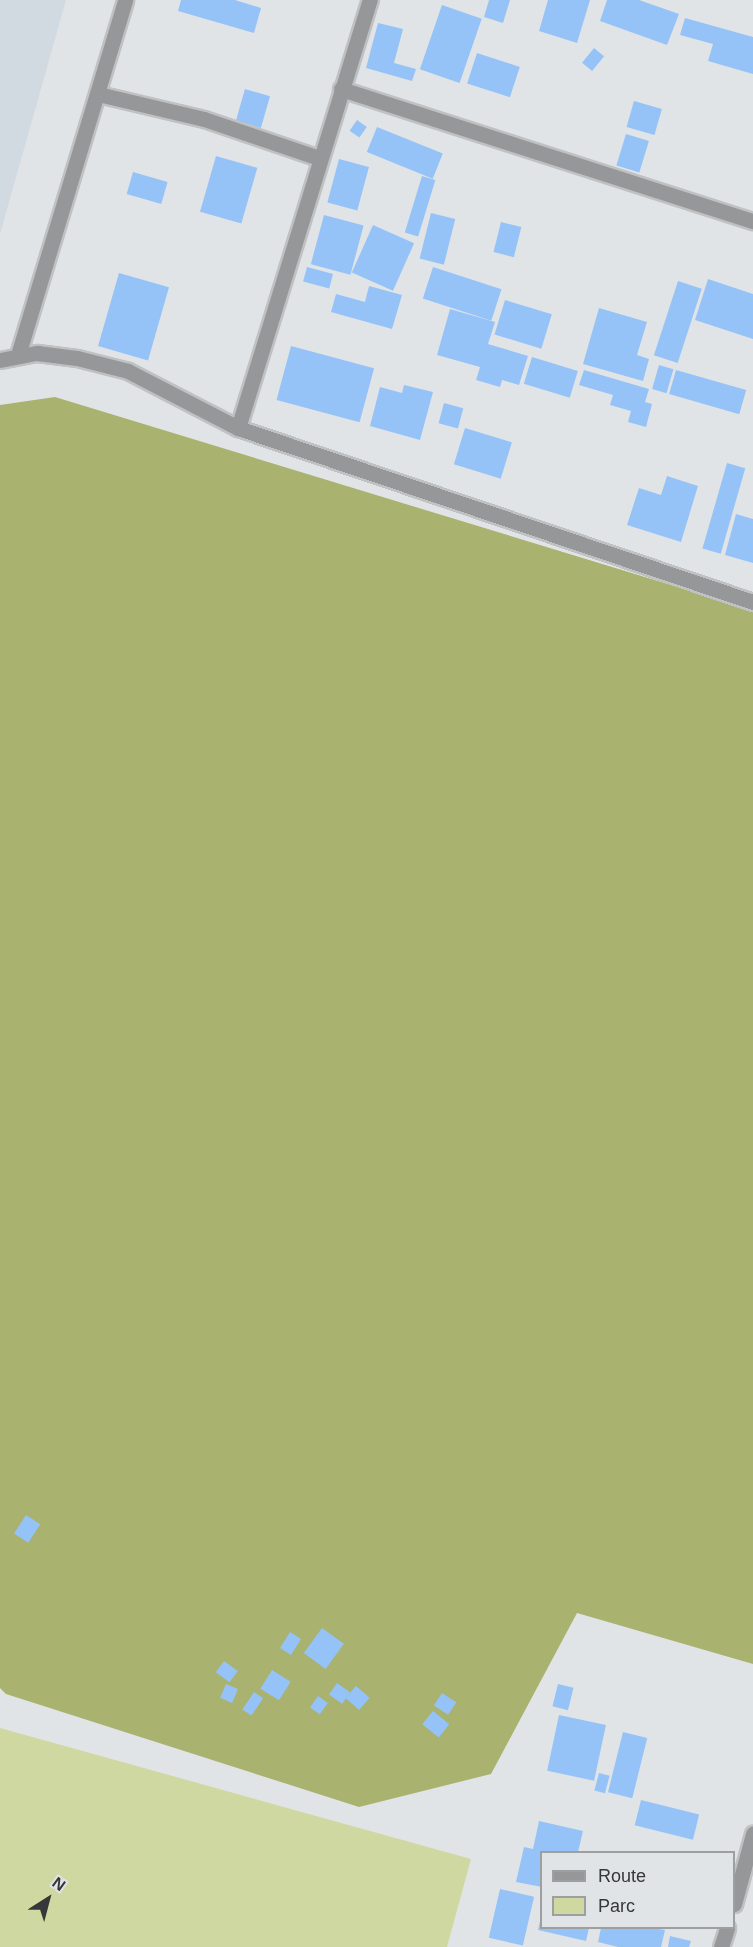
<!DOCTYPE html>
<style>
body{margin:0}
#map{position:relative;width:753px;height:1947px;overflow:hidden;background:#e1e4e6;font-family:Helvetica,sans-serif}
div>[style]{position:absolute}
.built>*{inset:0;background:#d1d9e1}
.green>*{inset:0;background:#cfd8a0}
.forest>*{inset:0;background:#a9b26f}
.building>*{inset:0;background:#95c3f8;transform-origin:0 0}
.roads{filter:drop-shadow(2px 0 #bfc1c3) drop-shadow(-2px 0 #bfc1c3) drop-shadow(0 2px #bfc1c3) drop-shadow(0 -2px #bfc1c3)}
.minor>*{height:15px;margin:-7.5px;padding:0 7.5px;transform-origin:7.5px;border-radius:7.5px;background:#969799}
span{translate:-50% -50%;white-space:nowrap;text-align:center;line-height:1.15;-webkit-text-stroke:4.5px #e1e4e6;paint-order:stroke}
.legend{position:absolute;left:540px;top:1851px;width:195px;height:78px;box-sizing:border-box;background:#e1e4e6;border:2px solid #9d9fa0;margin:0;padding:8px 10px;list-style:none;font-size:18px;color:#363738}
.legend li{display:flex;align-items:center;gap:12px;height:30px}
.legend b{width:30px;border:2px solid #9d9fa0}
.north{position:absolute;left:18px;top:1869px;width:60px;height:60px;-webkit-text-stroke:4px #e1e4e6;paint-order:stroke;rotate:36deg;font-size:16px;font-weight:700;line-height:24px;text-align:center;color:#363738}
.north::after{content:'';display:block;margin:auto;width:21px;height:27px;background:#363738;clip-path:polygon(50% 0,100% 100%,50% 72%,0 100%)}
</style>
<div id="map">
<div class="built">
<i style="clip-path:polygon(0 0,66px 0,0 234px)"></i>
</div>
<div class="green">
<i style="clip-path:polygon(0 1728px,471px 1859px,447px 1947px,0 1947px)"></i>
</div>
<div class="forest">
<i style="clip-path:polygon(55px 397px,753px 610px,753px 1664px,577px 1613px,491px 1774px,359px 1807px,6px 1694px,0 1688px,0 405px)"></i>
</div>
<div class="building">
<i style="clip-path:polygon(181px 0,235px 0,261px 8px,254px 33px,178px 11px)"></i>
<i style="clip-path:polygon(489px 0,510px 0,503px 23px,484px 17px)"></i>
<i style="clip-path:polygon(548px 0,590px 0,577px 43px,539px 31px)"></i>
<i style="clip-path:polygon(607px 0,639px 0,679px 14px,667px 45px,600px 21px)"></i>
<i style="left:442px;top:5px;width:42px;height:68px;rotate:19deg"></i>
<i style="clip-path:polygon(685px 18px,753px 37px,753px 74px,708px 61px,713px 44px,680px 35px)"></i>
<i style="clip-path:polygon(378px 23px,403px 29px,394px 63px,416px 69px,412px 81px,366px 68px)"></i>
<i style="left:594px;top:48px;width:13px;height:19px;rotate:39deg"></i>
<i style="left:477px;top:53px;width:45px;height:32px;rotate:18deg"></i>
<i style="left:245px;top:89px;width:26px;height:33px;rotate:16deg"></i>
<i style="left:634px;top:101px;width:29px;height:27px;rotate:16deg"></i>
<i style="left:357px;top:120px;width:12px;height:13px;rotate:35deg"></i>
<i style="left:377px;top:127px;width:71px;height:27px;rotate:22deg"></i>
<i style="left:626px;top:134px;width:24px;height:33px;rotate:17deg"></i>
<i style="left:216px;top:156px;width:43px;height:58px;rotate:16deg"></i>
<i style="left:339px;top:159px;width:31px;height:45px;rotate:15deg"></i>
<i style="left:133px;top:172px;width:36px;height:23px;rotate:16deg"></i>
<i style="left:422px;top:176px;width:14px;height:59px;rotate:17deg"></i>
<i style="left:431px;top:213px;width:25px;height:47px;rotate:14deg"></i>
<i style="left:324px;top:215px;width:41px;height:51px;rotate:15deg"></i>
<i style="left:501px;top:222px;width:21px;height:31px;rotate:14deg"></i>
<i style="left:373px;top:225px;width:45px;height:52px;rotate:24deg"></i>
<i style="left:307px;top:267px;width:27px;height:15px;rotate:15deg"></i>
<i style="left:433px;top:267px;width:72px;height:33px;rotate:18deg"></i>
<i style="left:119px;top:273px;width:52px;height:76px;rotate:16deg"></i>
<i style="clip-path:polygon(708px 279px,753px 294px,753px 339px,695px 320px)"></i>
<i style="left:678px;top:281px;width:25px;height:78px;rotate:18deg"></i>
<i style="clip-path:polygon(369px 286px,402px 295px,392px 329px,331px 312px,336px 294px,365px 302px)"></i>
<i style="left:505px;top:300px;width:49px;height:36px;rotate:17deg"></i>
<i style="clip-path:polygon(599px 308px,647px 322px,637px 355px,649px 359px,643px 381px,583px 364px)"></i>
<i style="clip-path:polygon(450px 309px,495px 322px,488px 344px,528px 356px,519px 385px,502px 380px,500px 387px,476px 380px,480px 367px,437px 355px)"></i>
<i style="left:291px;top:346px;width:86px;height:56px;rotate:15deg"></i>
<i style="left:532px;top:357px;width:48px;height:28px;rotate:17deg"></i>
<i style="left:659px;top:365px;width:15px;height:25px;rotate:16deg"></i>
<i style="clip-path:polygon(584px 370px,649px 389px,645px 402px,652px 404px,646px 427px,628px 422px,631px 411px,610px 405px,613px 395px,579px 385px)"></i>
<i style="left:676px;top:370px;width:73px;height:25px;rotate:16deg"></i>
<i style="clip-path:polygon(404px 385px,433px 392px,420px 440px,370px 426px,380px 387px,402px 393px)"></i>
<i style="left:444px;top:403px;width:20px;height:21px;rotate:15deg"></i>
<i style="left:465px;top:428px;width:49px;height:38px;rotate:17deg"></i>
<i style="left:727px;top:463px;width:19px;height:89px;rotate:16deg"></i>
<i style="clip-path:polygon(667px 476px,698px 486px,681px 542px,627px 525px,639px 488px,661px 495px)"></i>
<i style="clip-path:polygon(736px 514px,753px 519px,753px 563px,725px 555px)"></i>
<i style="left:26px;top:1515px;width:17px;height:22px;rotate:33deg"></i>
<i style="left:322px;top:1628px;width:27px;height:31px;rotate:36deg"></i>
<i style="left:290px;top:1632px;width:13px;height:19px;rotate:32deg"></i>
<i style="left:224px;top:1661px;width:17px;height:14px;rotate:36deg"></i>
<i style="left:272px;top:1670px;width:22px;height:22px;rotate:32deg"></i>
<i style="left:337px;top:1683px;width:16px;height:14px;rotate:35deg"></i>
<i style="left:226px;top:1684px;width:13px;height:15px;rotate:23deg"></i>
<i style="left:558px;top:1684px;width:16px;height:23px;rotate:14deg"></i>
<i style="left:356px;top:1686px;width:18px;height:16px;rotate:41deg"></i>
<i style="left:254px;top:1692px;width:11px;height:21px;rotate:34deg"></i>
<i style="left:442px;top:1693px;width:17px;height:15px;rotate:33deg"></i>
<i style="left:318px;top:1696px;width:12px;height:14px;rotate:35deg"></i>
<i style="left:433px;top:1711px;width:21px;height:17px;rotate:39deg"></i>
<i style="left:559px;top:1715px;width:48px;height:57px;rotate:12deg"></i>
<i style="left:623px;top:1732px;width:25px;height:62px;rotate:14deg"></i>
<i style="left:599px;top:1773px;width:11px;height:18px;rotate:15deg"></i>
<i style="left:641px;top:1800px;width:60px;height:26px;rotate:14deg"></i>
<i style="clip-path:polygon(539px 1821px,583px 1831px,578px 1852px,542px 1852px,542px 1887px,516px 1882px,524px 1847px,533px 1849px)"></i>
<i style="left:500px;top:1889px;width:35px;height:50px;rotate:13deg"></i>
<i style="clip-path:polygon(541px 1917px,542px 1928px,589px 1928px,586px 1941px,538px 1930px)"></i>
<i style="clip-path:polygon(601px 1928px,653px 1928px,665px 1930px,661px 1947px,618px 1947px,598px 1942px)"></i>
<i style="clip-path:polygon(670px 1936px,691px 1941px,689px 1947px,668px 1947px)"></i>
</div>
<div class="roads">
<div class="minor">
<i style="left:341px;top:89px;width:433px;rotate:17.8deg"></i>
<i style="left:98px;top:94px;width:109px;rotate:13.3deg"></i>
<i style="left:204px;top:119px;width:121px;rotate:18.7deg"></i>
<i style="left:18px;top:355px;width:371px;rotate:-73.2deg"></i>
<i style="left:0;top:360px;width:38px;rotate:-11deg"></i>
<i style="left:37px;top:353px;width:40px;rotate:7.1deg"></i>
<i style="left:77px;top:358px;width:53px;rotate:14.3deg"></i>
<i style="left:128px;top:371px;width:124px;rotate:27.4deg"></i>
<i style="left:238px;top:428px;width:544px;rotate:18.67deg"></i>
<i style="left:238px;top:428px;width:448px;rotate:-72.9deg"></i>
<i style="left:734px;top:1904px;width:73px;rotate:-74.8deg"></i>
<i style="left:721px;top:1947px;width:20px;rotate:-72deg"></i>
</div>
</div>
<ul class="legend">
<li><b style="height:8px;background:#969799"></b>Route</li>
<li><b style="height:16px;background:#cfd8a0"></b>Parc</li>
</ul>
<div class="north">N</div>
</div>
